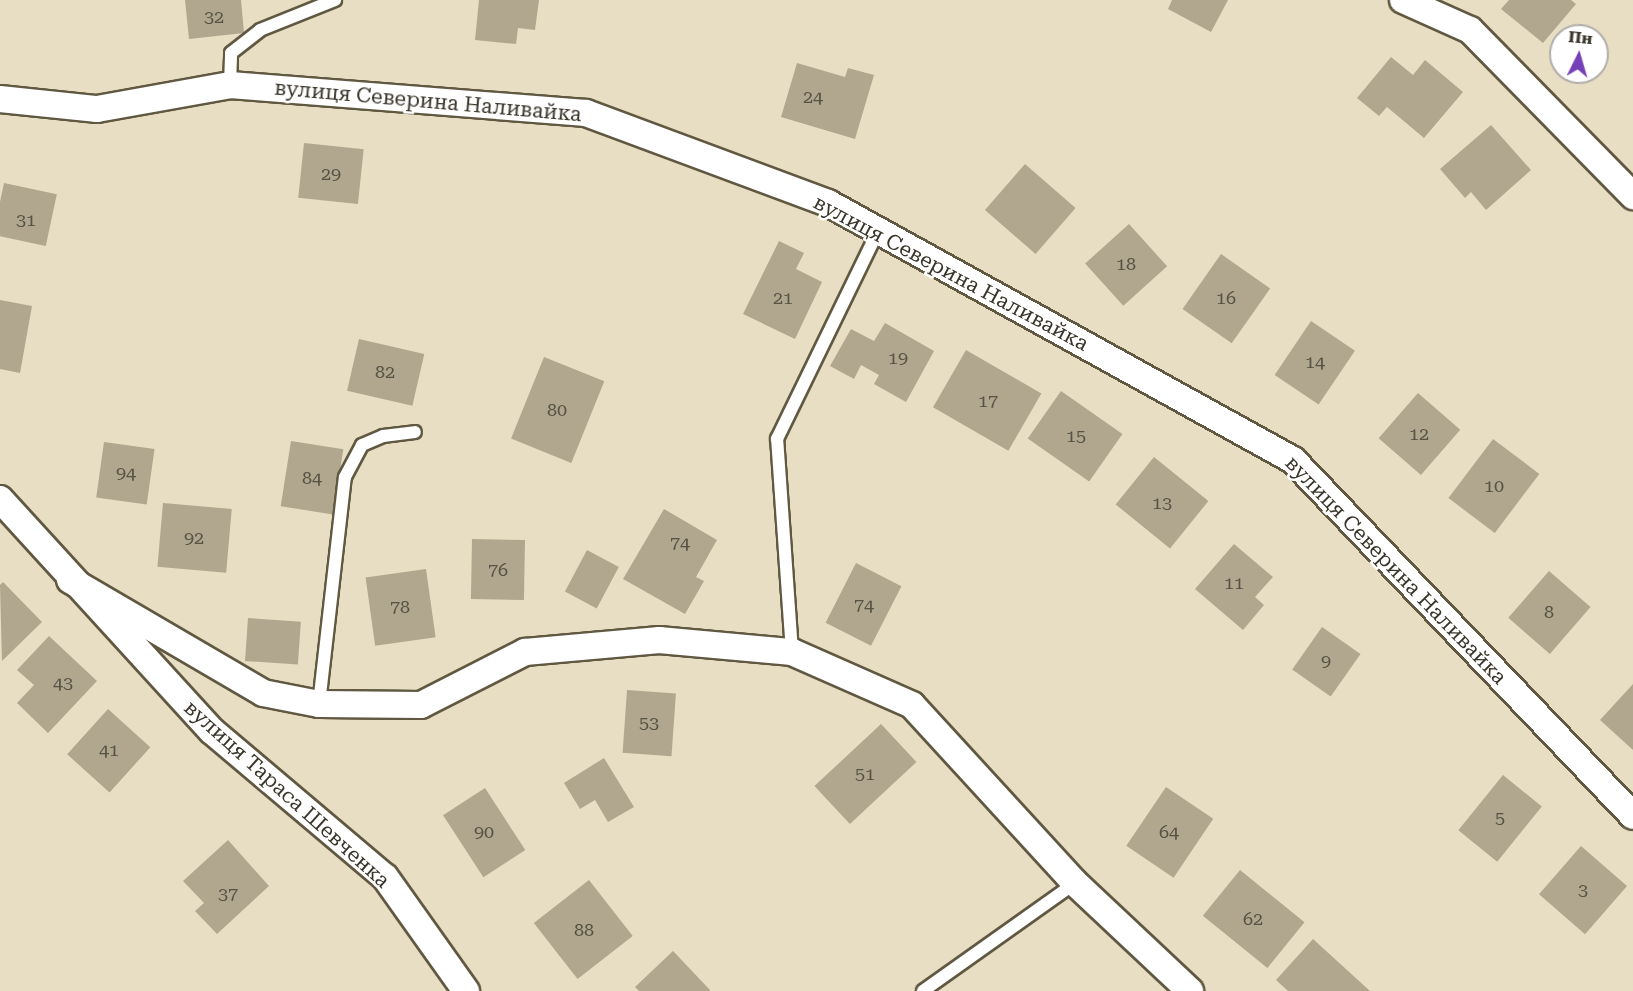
<!DOCTYPE html>
<meta charset="utf-8">
<style>
body{margin:0}
#map{position:relative;width:1633px;height:991px;overflow:hidden;background:#e7dec3;font-family:"Roboto Serif",serif}
div>[style]{position:absolute}
.building>*{inset:0;background:#b0a78e;transform-origin:0 0}
.roads{filter:drop-shadow(2px 0 #605841) drop-shadow(-2px 0 #605841) drop-shadow(0 2px #605841) drop-shadow(0 -2px #605841)}
.service>*{height:12px;margin:-6px;padding:0 6px;transform-origin:6px;border-radius:6px;background:#fff}
.minor>*{height:26px;margin:-13px;padding:0 13px;transform-origin:13px;border-radius:13px;background:#fff}
span{translate:-50% -50%;white-space:nowrap;text-align:center;line-height:1.15;-webkit-text-stroke:5px #fff;paint-order:stroke}
.number-label{font-size:18px;color:#575243}
.number-label span{-webkit-text-stroke-width:0}
.street-label{font-size:21px;color:#39352a}
.north{position:absolute;left:1549px;top:24px;width:60px;height:60px;box-sizing:border-box;background:#fff;border:2px solid #b0aeaa;border-radius:50%;rotate:5deg;font-size:16px;font-weight:700;line-height:24px;text-align:center;color:#39352a}
.north::after{content:'';display:block;margin:auto;width:21px;height:27px;background:#7641b8;clip-path:polygon(50% 0,100% 100%,50% 72%,0 100%)}
</style>
<div id="map">
<div class="building">
<i style="clip-path:polygon(185px 0,241px 0,244px 33px,189px 39px)"></i>
<i style="clip-path:polygon(479px 0,539px 0,535px 30px,518px 28px,516px 44px,475px 40px)"></i>
<i style="clip-path:polygon(1172px 0,1228px 0,1211px 32px,1168px 9px)"></i>
<i style="clip-path:polygon(1509px 0,1571px 0,1576px 4px,1543px 43px,1501px 9px)"></i>
<i style="clip-path:polygon(1391px 57px,1413px 75px,1425px 60px,1463px 92px,1424px 138px,1387px 107px,1379px 116px,1357px 98px)"></i>
<i style="clip-path:polygon(797px 63px,845px 77px,848px 68px,874px 75px,855px 139px,781px 117px)"></i>
<i style="clip-path:polygon(1491px 125px,1531px 170px,1486px 210px,1471px 192px,1465px 198px,1440px 169px)"></i>
<i style="left:304px;top:143px;width:60px;height:55px;rotate:6deg"></i>
<i style="left:1025px;top:164px;width:67px;height:61px;rotate:41deg"></i>
<i style="left:4px;top:183px;width:54px;height:53px;rotate:12deg"></i>
<i style="left:1129px;top:224px;width:57px;height:59px;rotate:48deg"></i>
<i style="clip-path:polygon(779px 241px,804px 253px,796px 269px,822px 282px,795px 339px,743px 314px)"></i>
<i style="left:1221px;top:254px;width:60px;height:67px;rotate:35deg"></i>
<i style="clip-path:polygon(0 300px,32px 306px,20px 373px,0 369px)"></i>
<i style="left:1311px;top:321px;width:53px;height:65px;rotate:34deg"></i>
<i style="clip-path:polygon(885px 323px,934px 351px,906px 402px,874px 384px,879px 375px,861px 365px,854px 379px,830px 366px,851px 329px,874px 341px)"></i>
<i style="left:359px;top:339px;width:67px;height:53px;rotate:13deg"></i>
<i style="left:966px;top:350px;width:87px;height:66px;rotate:30deg"></i>
<i style="left:544px;top:357px;width:65px;height:88px;rotate:22deg"></i>
<i style="left:1061px;top:391px;width:75px;height:58px;rotate:35deg"></i>
<i style="left:1418px;top:393px;width:56px;height:60px;rotate:41deg"></i>
<i style="left:1493px;top:439px;width:58px;height:74px;rotate:37deg"></i>
<i style="left:291px;top:441px;width:53px;height:66px;rotate:9deg"></i>
<i style="left:104px;top:442px;width:51px;height:56px;rotate:8deg"></i>
<i style="left:1154px;top:457px;width:70px;height:61px;rotate:39deg"></i>
<i style="left:163px;top:503px;width:69px;height:64px;rotate:5deg"></i>
<i style="clip-path:polygon(664px 509px,717px 540px,696px 577px,704px 581px,685px 614px,623px 579px)"></i>
<i style="left:472px;top:539px;width:53px;height:60px;rotate:1deg"></i>
<i style="clip-path:polygon(1234px 544px,1273px 577px,1255px 597px,1264px 605px,1243px 630px,1195px 589px)"></i>
<i style="left:587px;top:550px;width:36px;height:47px;rotate:28deg"></i>
<i style="left:856px;top:563px;width:51px;height:67px;rotate:27deg"></i>
<i style="left:426px;top:569px;width:69px;height:61px;rotate:82deg"></i>
<i style="left:1549px;top:571px;width:55px;height:62px;rotate:41deg"></i>
<i style="clip-path:polygon(3px 582px,42px 622px,2px 661px,0 585px)"></i>
<i style="left:248px;top:618px;width:53px;height:43px;rotate:4deg"></i>
<i style="left:1322px;top:627px;width:47px;height:52px;rotate:35deg"></i>
<i style="clip-path:polygon(49px 636px,97px 681px,48px 733px,17px 703px,34px 685px,17px 670px)"></i>
<i style="clip-path:polygon(1633px 684px,1633px 750px,1600px 720px)"></i>
<i style="left:627px;top:690px;width:49px;height:63px;rotate:4deg"></i>
<i style="left:108px;top:709px;width:57px;height:61px;rotate:42deg"></i>
<i style="left:881px;top:724px;width:52px;height:91px;rotate:47deg"></i>
<i style="clip-path:polygon(604px 758px,634px 807px,608px 822px,595px 800px,580px 809px,564px 783px)"></i>
<i style="left:1503px;top:775px;width:50px;height:71px;rotate:39deg"></i>
<i style="left:1166px;top:787px;width:57px;height:71px;rotate:34deg"></i>
<i style="left:485px;top:788px;width:74px;height:50px;rotate:57deg"></i>
<i style="clip-path:polygon(228px 840px,269px 886px,217px 934px,195px 911px,204px 903px,183px 881px)"></i>
<i style="left:1581px;top:846px;width:61px;height:64px;rotate:41deg"></i>
<i style="left:1240px;top:870px;width:83px;height:59px;rotate:39deg"></i>
<i style="left:589px;top:880px;width:71px;height:70px;rotate:52deg"></i>
<i style="clip-path:polygon(1313px 939px,1370px 991px,1288px 991px,1276px 980px)"></i>
<i style="clip-path:polygon(673px 951px,710px 990px,709px 991px,639px 991px,635px 987px)"></i>
</div>
<div class="roads">
<div class="service">
<i style="left:230px;top:85px;width:32px;rotate:-88deg"></i>
<i style="left:231px;top:53px;width:37px;rotate:-38deg"></i>
<i style="left:260px;top:30px;width:81px;rotate:-21.8deg"></i>
<i style="left:792px;top:652px;width:214px;rotate:-94deg"></i>
<i style="left:777px;top:439px;width:231px;rotate:-64.1deg"></i>
<i style="left:319px;top:704px;width:228px;rotate:-83.5deg"></i>
<i style="left:345px;top:477px;width:36px;rotate:-62deg"></i>
<i style="left:362px;top:445px;width:23px;rotate:-23deg"></i>
<i style="left:383px;top:436px;width:32px;rotate:-7deg"></i>
<i style="left:923px;top:991px;width:186px;rotate:-35.4deg"></i>
</div>
<div class="minor">
<i style="left:1403px;top:0;width:73px;rotate:24.1deg"></i>
<i style="left:1470px;top:30px;width:233px;rotate:45.5deg"></i>
<i style="left:0;top:99px;width:98px;rotate:5.9deg"></i>
<i style="left:97px;top:109px;width:135px;rotate:-10.2deg"></i>
<i style="left:230px;top:85px;width:357px;rotate:4.5deg"></i>
<i style="left:586px;top:113px;width:258px;rotate:20.4deg"></i>
<i style="left:828px;top:203px;width:531px;rotate:28.93deg"></i>
<i style="left:1293px;top:460px;width:492px;rotate:46.3deg"></i>
<i style="left:0;top:499px;width:314px;rotate:47.6deg"></i>
<i style="left:212px;top:731px;width:226px;rotate:40.2deg"></i>
<i style="left:385px;top:877px;width:140px;rotate:54.6deg"></i>
<i style="left:70px;top:580px;width:224px;rotate:30.3deg"></i>
<i style="left:263px;top:693px;width:57px;rotate:11.1deg"></i>
<i style="left:319px;top:704px;width:102px;rotate:0.6deg"></i>
<i style="left:421px;top:705px;width:117px;rotate:-27deg"></i>
<i style="left:525px;top:652px;width:135px;rotate:-5.1deg"></i>
<i style="left:659px;top:640px;width:134px;rotate:5.2deg"></i>
<i style="left:792px;top:652px;width:131px;rotate:23.8deg"></i>
<i style="left:912px;top:705px;width:241px;rotate:47.5deg"></i>
<i style="left:1075px;top:883px;width:158px;rotate:43.2deg"></i>
</div>
</div>
<div class="number-label">
<span style="left:214px;top:17px">32</span>
<span style="left:813px;top:97px">24</span>
<span style="left:331px;top:174px">29</span>
<span style="left:26px;top:220px">31</span>
<span style="left:1126px;top:264px">18</span>
<span style="left:783px;top:298px">21</span>
<span style="left:1226px;top:298px">16</span>
<span style="left:898px;top:358px">19</span>
<span style="left:1315px;top:362px">14</span>
<span style="left:385px;top:372px">82</span>
<span style="left:988px;top:401px">17</span>
<span style="left:557px;top:410px">80</span>
<span style="left:1419px;top:434px">12</span>
<span style="left:1076px;top:436px">15</span>
<span style="left:126px;top:473px">94</span>
<span style="left:312px;top:478px">84</span>
<span style="left:1494px;top:486px">10</span>
<span style="left:1162px;top:503px">13</span>
<span style="left:194px;top:538px">92</span>
<span style="left:680px;top:543px">74</span>
<span style="left:498px;top:570px">76</span>
<span style="left:1234px;top:583px">11</span>
<span style="left:864px;top:605px">74</span>
<span style="left:400px;top:607px">78</span>
<span style="left:1549px;top:612px">8</span>
<span style="left:1326px;top:661px">9</span>
<span style="left:63px;top:683px">43</span>
<span style="left:649px;top:723px">53</span>
<span style="left:109px;top:750px">41</span>
<span style="left:865px;top:774px">51</span>
<span style="left:1500px;top:818px">5</span>
<span style="left:484px;top:832px">90</span>
<span style="left:1169px;top:832px">64</span>
<span style="left:1583px;top:890px">3</span>
<span style="left:228px;top:894px">37</span>
<span style="left:1253px;top:919px">62</span>
<span style="left:584px;top:930px">88</span>
</div>
<div class="street-label">
<span style="left:428px;top:101px;rotate:5deg">вулиця Северина Наливайка</span>
<span style="left:951px;top:273px;rotate:28deg">вулиця Северина Наливайка</span>
<span style="left:1396px;top:570px;rotate:46deg">вулиця Северина Наливайка</span>
<span style="left:287px;top:794px;rotate:42deg">вулиця Тараса Шевченка</span>
</div>
<div class="north">Пн</div>
</div>
